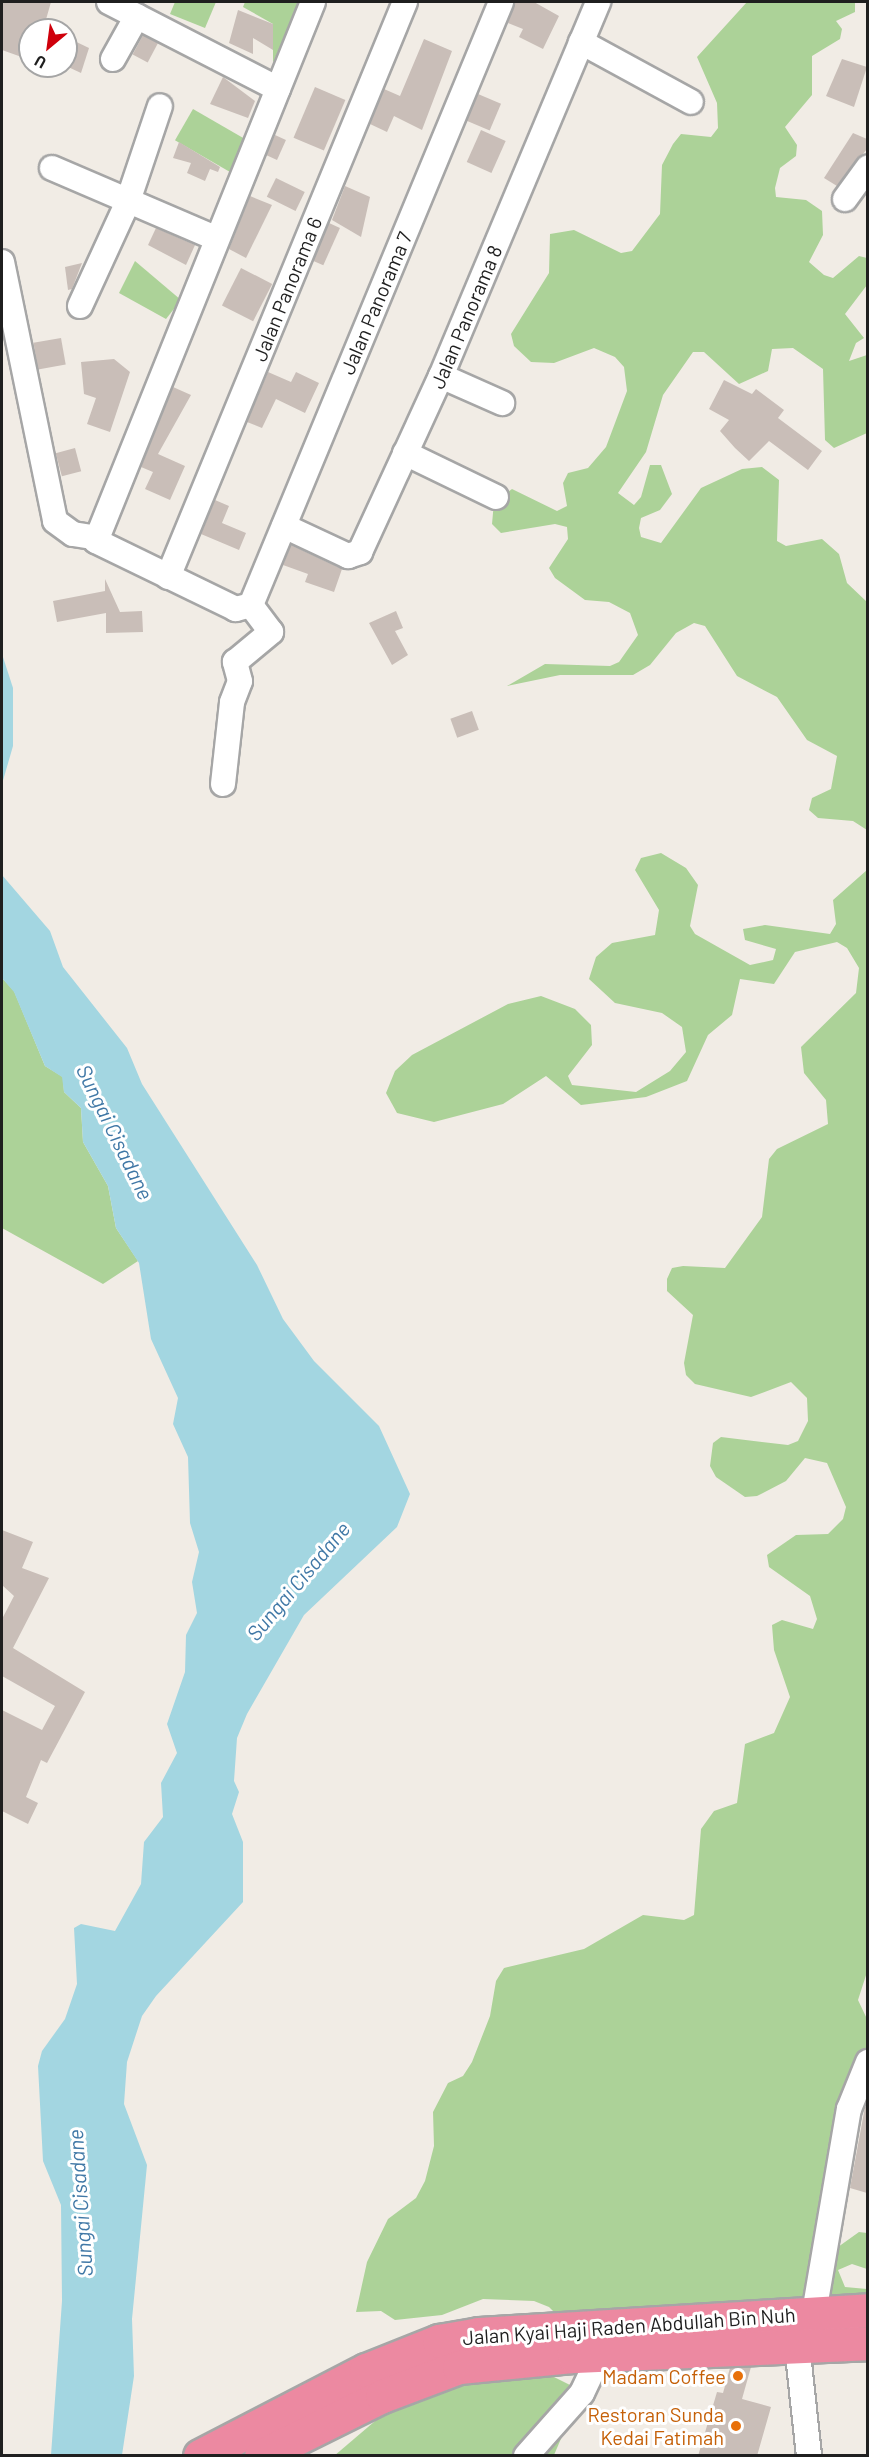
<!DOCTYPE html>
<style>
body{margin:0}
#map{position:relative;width:869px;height:2457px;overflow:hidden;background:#f1ece5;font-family:Barlow,sans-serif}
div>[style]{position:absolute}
.forest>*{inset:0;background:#acd298;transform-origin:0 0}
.water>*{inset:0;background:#a3d6e1}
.building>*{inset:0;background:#c9beb8;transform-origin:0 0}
.roads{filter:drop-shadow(2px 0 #a6a6a6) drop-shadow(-2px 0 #a6a6a6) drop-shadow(0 2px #a6a6a6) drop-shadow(0 -2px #a6a6a6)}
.minor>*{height:24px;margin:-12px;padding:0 12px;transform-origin:12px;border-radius:12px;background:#fff}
.highway>*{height:33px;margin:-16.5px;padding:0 16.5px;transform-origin:16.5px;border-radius:16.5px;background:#ec89a1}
.dots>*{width:16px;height:16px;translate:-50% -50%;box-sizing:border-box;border:3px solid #fff;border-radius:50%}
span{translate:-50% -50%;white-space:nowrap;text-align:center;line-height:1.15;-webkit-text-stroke:6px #fff;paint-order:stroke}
.street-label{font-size:20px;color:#1f1f1f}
.food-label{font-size:20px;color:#c56008}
.right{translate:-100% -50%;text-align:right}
.water-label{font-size:21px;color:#4078a6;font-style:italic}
.frame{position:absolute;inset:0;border:3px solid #1f1f1f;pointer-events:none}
.north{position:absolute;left:18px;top:18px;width:60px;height:60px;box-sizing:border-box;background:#fff;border:2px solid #a5a5a5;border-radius:50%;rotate:209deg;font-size:16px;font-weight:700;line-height:24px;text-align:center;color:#1f1f1f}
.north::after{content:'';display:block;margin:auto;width:21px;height:27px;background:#cf000b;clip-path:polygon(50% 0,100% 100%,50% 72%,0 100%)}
</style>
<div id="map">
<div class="forest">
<i style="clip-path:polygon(175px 2px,216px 2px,205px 28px,170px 14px)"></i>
<i style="clip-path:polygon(245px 2px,299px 2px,273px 63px,273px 24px,243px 7px)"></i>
<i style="clip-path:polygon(747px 2px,855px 2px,855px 12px,836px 21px,842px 29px,840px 39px,812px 56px,812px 95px,785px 127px,797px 145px,796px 156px,780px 168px,775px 188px,776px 197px,806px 200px,822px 211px,823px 235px,809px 262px,824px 275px,833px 278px,859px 256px,867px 258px,867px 285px,845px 314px,864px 338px,856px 343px,849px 361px,867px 355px,867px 433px,834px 448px,825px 440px,823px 369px,793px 348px,772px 349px,768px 371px,739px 384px,704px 352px,693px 352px,663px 395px,646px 452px,618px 493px,634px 505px,641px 497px,650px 465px,661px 465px,672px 494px,660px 510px,641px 518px,639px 528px,641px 537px,661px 543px,701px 488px,742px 469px,762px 467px,779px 480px,777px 541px,786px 546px,822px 539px,839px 554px,847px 583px,867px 602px,867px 830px,853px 821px,818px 818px,809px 810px,812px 798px,831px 789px,837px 756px,807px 740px,777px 697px,737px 676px,705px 626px,694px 623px,676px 633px,650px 665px,633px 675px,560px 675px,507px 686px,545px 664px,610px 666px,619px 662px,638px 635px,630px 613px,609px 602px,585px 600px,555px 578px,549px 568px,568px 539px,567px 527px,555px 524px,501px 533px,492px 524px,494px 502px,512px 489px,557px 511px,567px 506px,563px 483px,568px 473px,588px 468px,606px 447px,627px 391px,624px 367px,615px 357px,594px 348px,554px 363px,531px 362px,514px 346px,511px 334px,549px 273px,550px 234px,574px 230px,621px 253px,632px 251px,660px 214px,662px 165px,673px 144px,681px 134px,711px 137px,718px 128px,717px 103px,697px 57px)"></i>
<i style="left:193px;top:109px;width:64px;height:36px;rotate:30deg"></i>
<i style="clip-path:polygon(135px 261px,181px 300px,166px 319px,119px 293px)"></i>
<i style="clip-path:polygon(661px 853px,686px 868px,698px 885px,690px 926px,695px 934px,750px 965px,773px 960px,776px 949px,745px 940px,743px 929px,765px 925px,830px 934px,836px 924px,833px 900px,867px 870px,868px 1969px,858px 2000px,867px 2019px,868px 2040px,826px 2209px,838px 2247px,859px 2232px,867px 2233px,867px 2269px,852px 2264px,838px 2270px,845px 2287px,867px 2289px,867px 2310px,573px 2331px,549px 2307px,534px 2301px,483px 2299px,442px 2315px,395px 2320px,381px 2311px,356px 2312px,367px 2262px,388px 2219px,416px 2198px,425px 2181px,434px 2146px,433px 2112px,448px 2083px,463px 2076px,472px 2062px,490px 2016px,496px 1981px,504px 1968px,584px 1949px,643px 1915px,684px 1920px,694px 1915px,701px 1829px,714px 1811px,737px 1803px,745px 1744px,774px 1733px,790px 1697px,774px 1650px,772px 1625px,782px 1620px,813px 1629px,817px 1619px,810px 1596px,769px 1567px,767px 1555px,796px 1535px,828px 1534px,843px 1519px,846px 1507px,827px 1463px,805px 1458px,786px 1481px,757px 1496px,745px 1497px,716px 1477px,710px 1466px,713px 1443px,721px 1437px,788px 1445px,798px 1441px,808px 1421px,807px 1398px,791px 1382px,751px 1397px,695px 1384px,686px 1375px,684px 1363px,693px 1315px,667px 1291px,667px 1279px,672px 1268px,683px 1266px,725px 1268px,762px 1217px,769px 1159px,777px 1149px,828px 1124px,826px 1100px,804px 1073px,801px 1047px,856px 993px,859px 968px,847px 948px,837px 942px,795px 952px,774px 984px,740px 979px,732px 1015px,708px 1035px,687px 1081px,646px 1097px,581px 1105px,546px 1076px,503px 1104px,434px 1122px,397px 1113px,386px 1093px,395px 1071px,412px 1055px,508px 1004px,541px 996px,575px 1009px,591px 1025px,592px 1045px,568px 1076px,572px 1085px,636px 1092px,670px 1071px,686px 1052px,682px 1027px,662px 1013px,615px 1003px,589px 979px,596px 957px,612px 943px,655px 935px,659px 910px,635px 870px,641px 858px)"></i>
<i style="clip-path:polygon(2px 978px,14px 991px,45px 1066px,63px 1077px,64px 1092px,81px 1108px,83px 1142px,108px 1186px,116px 1228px,138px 1261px,103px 1284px,2px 1228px)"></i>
<i style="clip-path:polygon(544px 2372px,570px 2385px,572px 2413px,554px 2455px,334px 2456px,388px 2410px,436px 2382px)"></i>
</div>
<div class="water">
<i style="clip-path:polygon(2px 654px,13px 688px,13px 746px,2px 784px)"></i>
<i style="clip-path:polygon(2px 875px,50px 931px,63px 967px,127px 1048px,142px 1084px,257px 1265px,283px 1319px,314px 1361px,379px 1426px,410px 1494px,397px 1527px,304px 1615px,247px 1714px,237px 1738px,234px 1781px,239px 1792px,232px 1814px,243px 1842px,243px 1902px,156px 1996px,142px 2016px,127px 2062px,124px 2104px,147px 2165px,132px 2319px,134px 2376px,122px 2455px,51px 2455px,62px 2301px,61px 2205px,43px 2161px,38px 2066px,42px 2051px,65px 2019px,77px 1984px,74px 1928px,81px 1924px,115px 1931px,141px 1884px,144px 1842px,163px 1817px,161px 1783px,177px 1753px,167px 1724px,185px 1672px,186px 1635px,197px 1613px,192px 1582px,199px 1552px,190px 1523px,188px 1457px,173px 1424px,178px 1398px,151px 1339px,139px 1263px,116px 1228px,108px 1186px,83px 1142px,81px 1108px,64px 1092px,62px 1077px,45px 1066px,14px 992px,2px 978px)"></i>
</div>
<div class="building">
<i style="clip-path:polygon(2px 2px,51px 2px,43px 30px,30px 30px,30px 60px,2px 50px)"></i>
<i style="clip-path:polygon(515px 2px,534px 2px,559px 16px,543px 49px,519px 37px,523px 29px,508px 23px)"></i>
<i style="clip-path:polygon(238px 10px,273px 24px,273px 50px,253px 38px,253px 54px,229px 43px)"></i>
<i style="left:143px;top:35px;width:17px;height:22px;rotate:28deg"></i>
<i style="clip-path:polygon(66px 37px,89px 48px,81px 73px,66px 66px)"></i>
<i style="clip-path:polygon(424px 39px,452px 51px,422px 130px,394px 116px,387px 132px,370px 124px,384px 89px,400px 96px)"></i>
<i style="clip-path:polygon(842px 59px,867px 67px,854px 107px,826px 96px)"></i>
<i style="clip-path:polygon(223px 77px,255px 101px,248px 118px,210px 104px)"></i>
<i style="left:315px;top:87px;width:33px;height:55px;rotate:23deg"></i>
<i style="left:478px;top:94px;width:25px;height:29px;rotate:23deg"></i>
<i style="left:481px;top:130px;width:27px;height:35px;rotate:24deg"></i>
<i style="clip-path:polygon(853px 133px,867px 139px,867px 149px,837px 186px,824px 178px)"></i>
<i style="left:275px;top:135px;width:12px;height:22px;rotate:24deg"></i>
<i style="clip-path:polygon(179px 142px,220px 167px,218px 172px,210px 169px,205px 181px,187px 173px,191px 163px,173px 158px)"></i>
<i style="left:276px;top:178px;width:32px;height:21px;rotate:26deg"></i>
<i style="clip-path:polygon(345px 186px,370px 197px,361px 237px,332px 220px)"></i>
<i style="clip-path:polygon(250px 196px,272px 205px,246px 258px,229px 249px)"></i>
<i style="left:329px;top:223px;width:12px;height:41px;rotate:24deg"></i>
<i style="clip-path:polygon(156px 228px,195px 245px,186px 265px,148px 245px)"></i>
<i style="clip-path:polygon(82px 263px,72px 289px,68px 290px,65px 267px)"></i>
<i style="left:241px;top:268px;width:35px;height:42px;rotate:27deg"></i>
<i style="left:61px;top:338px;width:27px;height:28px;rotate:80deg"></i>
<i style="clip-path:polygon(114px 359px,130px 372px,110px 432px,87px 424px,96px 398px,84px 394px,81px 362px)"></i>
<i style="clip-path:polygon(268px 372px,291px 382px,296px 372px,319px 383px,305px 413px,276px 399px,262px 428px,247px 422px)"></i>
<i style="clip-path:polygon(724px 380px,752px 394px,756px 389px,784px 410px,778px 418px,822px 451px,808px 470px,769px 441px,749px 461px,735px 448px,720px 431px,729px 420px,709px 409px)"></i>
<i style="clip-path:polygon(173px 387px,191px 395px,158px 454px,185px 466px,170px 500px,145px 489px,153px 472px,141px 467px)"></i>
<i style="left:75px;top:448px;width:24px;height:20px;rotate:75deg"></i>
<i style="clip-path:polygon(215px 500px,229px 506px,222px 523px,246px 533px,239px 550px,201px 534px)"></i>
<i style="clip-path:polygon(291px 545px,342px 569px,334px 592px,305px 582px,308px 574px,283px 565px)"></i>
<i style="clip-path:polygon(105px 579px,120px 612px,142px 611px,143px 632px,106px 633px,106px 613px,57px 622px,53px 601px,105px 591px)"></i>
<i style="clip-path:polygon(396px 611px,403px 628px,395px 631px,408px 655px,392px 665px,369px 623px)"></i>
<i style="left:472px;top:711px;width:20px;height:23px;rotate:70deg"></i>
<i style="clip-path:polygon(2px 1530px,33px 1542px,22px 1568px,49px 1578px,13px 1648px,85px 1692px,47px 1763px,41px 1760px,26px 1797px,38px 1803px,28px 1824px,2px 1811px,2px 1710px,42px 1730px,55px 1706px,2px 1676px,2px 1619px,14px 1596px,2px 1585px)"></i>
<i style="clip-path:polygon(865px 2107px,867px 2107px,867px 2193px,850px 2188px)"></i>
<i style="clip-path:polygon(751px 2367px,742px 2399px,771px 2407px,757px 2456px,698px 2456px,717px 2392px,723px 2393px,730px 2368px)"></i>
</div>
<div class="roads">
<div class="minor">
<i style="left:109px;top:2px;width:190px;rotate:27.2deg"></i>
<i style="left:581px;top:42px;width:125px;rotate:28.6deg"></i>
<i style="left:113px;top:59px;width:49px;rotate:-60.8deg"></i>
<i style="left:52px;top:168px;width:177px;rotate:23.2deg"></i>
<i style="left:845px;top:199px;width:39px;rotate:-54deg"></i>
<i style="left:2px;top:262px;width:264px;rotate:78.4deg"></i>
<i style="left:55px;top:521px;width:22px;rotate:36deg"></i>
<i style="left:73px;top:534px;width:24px;rotate:9deg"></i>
<i style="left:80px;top:306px;width:112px;rotate:-65.3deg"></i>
<i style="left:127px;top:204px;width:103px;rotate:-71.4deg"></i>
<i style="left:441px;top:376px;width:67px;rotate:23.9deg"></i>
<i style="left:405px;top:453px;width:101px;rotate:25.8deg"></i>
<i style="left:284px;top:526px;width:71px;rotate:25.1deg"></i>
<i style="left:348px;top:556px;width:13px;rotate:-18deg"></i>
<i style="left:360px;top:552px;width:194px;rotate:-65.3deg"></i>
<i style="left:441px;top:376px;width:406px;rotate:-67.2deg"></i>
<i style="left:168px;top:577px;width:622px;rotate:-67.6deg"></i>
<i style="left:251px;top:605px;width:16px;rotate:165deg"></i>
<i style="left:236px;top:609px;width:156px;rotate:-154.1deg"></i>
<i style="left:96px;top:541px;width:581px;rotate:-68.07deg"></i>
<i style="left:251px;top:605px;width:653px;rotate:-67.48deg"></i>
<i style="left:223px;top:784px;width:82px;rotate:-83.7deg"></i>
<i style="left:232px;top:702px;width:22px;rotate:-69deg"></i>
<i style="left:240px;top:681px;width:20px;rotate:-105deg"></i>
<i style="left:235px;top:662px;width:47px;rotate:-39.8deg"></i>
<i style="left:271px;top:632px;width:34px;rotate:-127deg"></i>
<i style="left:814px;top:2313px;width:207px;rotate:-80.3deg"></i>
<i style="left:849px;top:2109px;width:51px;rotate:-68deg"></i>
<i style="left:797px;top:2345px;width:112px;rotate:83.8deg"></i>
<i style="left:526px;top:2456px;width:84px;rotate:-48.4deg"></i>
<i style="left:582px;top:2393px;width:42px;rotate:-64.7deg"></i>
</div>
<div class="highway">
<i style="left:200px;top:2456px;width:187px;rotate:-27.4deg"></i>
<i style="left:366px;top:2370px;width:79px;rotate:-21.7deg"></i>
<i style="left:439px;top:2341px;width:41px;rotate:-9.9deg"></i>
<i style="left:479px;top:2334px;width:390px;rotate:-3.5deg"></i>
<i style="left:261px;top:2456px;width:135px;rotate:-26.4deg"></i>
<i style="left:382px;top:2396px;width:82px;rotate:-20.6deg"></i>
<i style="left:459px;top:2367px;width:116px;rotate:-5.5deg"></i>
<i style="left:574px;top:2356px;width:294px;rotate:-2.5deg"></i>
</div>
</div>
<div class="dots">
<i style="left:738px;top:2376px;background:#e8710a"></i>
<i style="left:736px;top:2426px;background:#e8710a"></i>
</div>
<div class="street-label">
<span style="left:287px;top:289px;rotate:-68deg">Jalan Panorama 6</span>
<span style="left:376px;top:303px;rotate:-67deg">Jalan Panorama 7</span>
<span style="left:466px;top:317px;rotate:-67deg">Jalan Panorama 8</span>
<span style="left:629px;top:2326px;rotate:-4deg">Jalan Kyai Haji Raden Abdullah Bin Nuh</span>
</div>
<div class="food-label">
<span class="right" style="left:726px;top:2376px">Madam Coffee</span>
<span class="right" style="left:724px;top:2426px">Restoran Sunda<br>Kedai Fatimah</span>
</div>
<div class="water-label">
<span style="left:115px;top:1132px;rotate:64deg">Sungai Cisadane</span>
<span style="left:298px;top:1581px;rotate:-50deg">Sungai Cisadane</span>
<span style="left:80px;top:2203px;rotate:-94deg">Sungai Cisadane</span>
</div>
<div class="frame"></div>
<div class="north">U</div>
</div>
